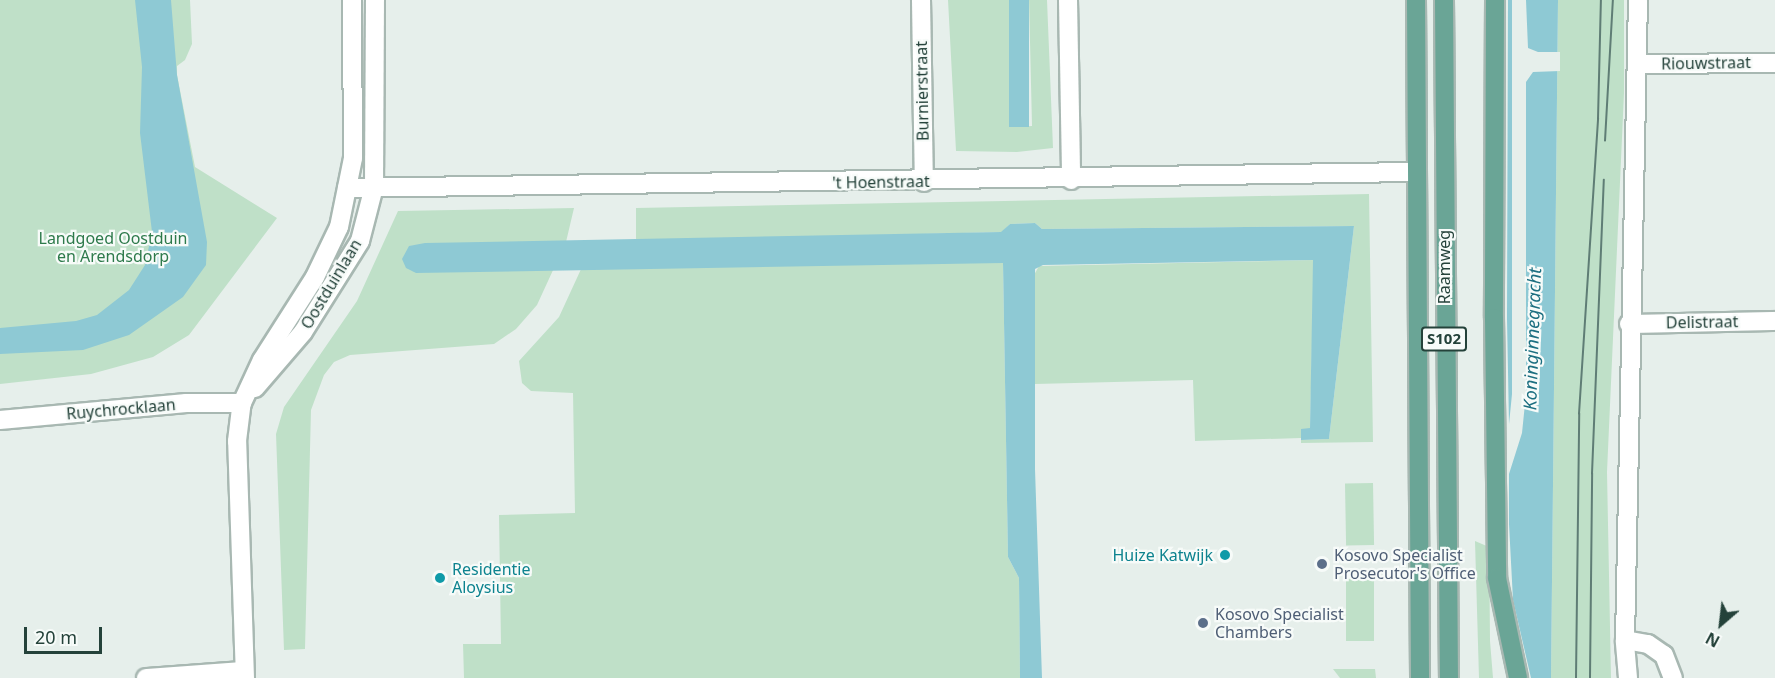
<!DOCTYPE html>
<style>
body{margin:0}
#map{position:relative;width:1775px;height:678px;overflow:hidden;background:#e6efeb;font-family:"Noto Sans",sans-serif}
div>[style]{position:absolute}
.green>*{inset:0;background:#bfe0c8;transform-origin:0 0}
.water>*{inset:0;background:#8ec9d4;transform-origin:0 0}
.pier>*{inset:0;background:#e6efeb}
.roads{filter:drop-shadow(2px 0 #a8b8b2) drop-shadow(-2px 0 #a8b8b2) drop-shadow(0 2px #a8b8b2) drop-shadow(0 -2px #a8b8b2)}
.minor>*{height:18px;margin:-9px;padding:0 9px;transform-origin:9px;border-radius:9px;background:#fff}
.primary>*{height:18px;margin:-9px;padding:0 9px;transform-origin:9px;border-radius:9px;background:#6aa596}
.tram>*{height:1.5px;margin:-0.75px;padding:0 0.75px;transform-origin:0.75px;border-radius:0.75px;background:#5f7d75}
.dots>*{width:16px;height:16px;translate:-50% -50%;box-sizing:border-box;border:3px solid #f7fbf9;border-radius:50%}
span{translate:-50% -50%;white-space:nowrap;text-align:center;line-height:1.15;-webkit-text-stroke:4.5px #f7fbf9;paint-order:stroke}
.shield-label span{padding:2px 4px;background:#f7fbf9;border:2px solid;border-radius:4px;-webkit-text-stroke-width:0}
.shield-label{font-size:15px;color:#24423a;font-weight:700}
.street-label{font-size:16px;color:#24423a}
.park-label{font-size:16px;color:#2d7a4b}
.culture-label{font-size:16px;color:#0d838f}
.right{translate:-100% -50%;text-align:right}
.left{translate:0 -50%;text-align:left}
.service-label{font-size:16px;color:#4e5e75}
.water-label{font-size:18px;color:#1c6f80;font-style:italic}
.north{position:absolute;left:1691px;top:594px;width:60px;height:60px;-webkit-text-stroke:4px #f7fbf9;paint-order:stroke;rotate:208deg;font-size:16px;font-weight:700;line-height:24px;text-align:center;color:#24423a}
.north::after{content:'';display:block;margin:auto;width:21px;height:27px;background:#24423a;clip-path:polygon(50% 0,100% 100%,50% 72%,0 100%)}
.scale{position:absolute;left:24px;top:627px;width:78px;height:27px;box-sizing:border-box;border:3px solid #24423a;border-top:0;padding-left:8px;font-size:18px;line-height:21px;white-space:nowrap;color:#24423a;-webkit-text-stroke:4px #f7fbf9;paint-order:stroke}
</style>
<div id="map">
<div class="green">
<i style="clip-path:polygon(0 0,190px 0,192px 44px,185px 60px,177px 66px,177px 75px,195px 167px,277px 218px,189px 335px,153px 357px,91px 374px,0 384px)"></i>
<i style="clip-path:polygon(948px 0,1009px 0,1012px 127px,1032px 126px,1029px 0,1047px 0,1053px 148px,1017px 152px,956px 151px)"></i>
<i style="clip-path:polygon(1558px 0,1624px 0,1624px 93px,1607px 472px,1611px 678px,1551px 678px)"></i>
<i style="clip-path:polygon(1369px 194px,1373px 442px,1301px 443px,1301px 440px,1329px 439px,1354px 226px,1042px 229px,1035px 223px,1010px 224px,1002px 232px,636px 241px,636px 208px)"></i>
<i style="clip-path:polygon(574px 208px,566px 242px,409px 246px,495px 269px,554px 268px,537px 305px,516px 329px,494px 344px,350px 355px,334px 362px,324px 375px,311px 410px,305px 649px,284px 650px,276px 434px,284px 407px,357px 301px,398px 211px)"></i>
<i style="clip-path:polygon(1314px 260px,1310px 429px,1301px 429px,1301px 438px,1195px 441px,1193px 380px,1035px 384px,1034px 275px,1039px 266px)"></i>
<i style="clip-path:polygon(854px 263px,1003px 263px,1008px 557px,1019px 578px,1020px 678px,464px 678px,463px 644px,501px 644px,499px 515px,575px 513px,573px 393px,531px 391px,522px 383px,519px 361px,559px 317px,582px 267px)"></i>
<i style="left:1373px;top:483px;width:62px;height:28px;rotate:89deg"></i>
<i style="clip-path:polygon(1475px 541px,1489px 547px,1495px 678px,1479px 678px)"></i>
<i style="left:1346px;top:579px;width:28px;height:62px"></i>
<i style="clip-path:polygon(1333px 669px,1375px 669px,1376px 678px,1340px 678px)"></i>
</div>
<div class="water">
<i style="clip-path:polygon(135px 0,171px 0,177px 75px,207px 242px,206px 265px,183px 297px,129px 335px,83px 350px,0 354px,0 328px,76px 321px,97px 315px,129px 290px,145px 265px,152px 232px,140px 133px,142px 67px)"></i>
<i style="left:1009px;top:0;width:20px;height:127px"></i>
<i style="clip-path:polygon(1508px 0,1558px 0,1551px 678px,1495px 678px,1490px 318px,1507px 318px)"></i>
<i style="clip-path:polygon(1035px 223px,1042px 229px,1354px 226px,1329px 439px,1301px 440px,1301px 429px,1310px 428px,1313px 260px,1043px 265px,1035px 269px,1035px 469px,1042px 678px,1020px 678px,1019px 578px,1008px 557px,1003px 263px,416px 273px,406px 268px,402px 259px,409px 246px,425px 243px,1001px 232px,1010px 224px)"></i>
</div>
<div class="pier">
<i style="clip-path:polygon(1512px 0,1526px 0,1528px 48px,1538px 52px,1560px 52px,1560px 71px,1533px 72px,1526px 82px,1526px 394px,1522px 433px,1509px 474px,1509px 524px,1513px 600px,1531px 678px,1493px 678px,1490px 641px,1487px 318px,1507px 318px,1509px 424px,1512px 394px)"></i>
</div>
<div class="roads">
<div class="minor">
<i style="left:921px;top:0;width:182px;rotate:89.1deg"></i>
<i style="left:1068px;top:0;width:180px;rotate:89deg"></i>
<i style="left:1637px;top:64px;width:138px;rotate:-0.4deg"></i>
<i style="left:347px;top:188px;width:1068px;rotate:-0.86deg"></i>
<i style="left:1629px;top:324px;width:146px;rotate:-1.2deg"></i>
<i style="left:255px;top:388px;width:74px;rotate:-49.4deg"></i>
<i style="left:303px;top:332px;width:107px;rotate:-57.9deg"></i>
<i style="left:360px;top:241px;width:56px;rotate:-75.5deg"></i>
<i style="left:374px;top:187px;width:187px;rotate:-89.7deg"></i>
<i style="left:0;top:420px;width:187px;rotate:-5.2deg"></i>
<i style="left:186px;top:403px;width:56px"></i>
<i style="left:1625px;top:640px;width:23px;rotate:10deg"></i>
<i style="left:1648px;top:644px;width:19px;rotate:35deg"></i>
<i style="left:1664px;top:655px;width:25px;rotate:69deg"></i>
<i style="left:146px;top:678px;width:98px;rotate:-4.1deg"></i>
<i style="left:245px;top:678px;width:237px;rotate:-91.9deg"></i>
<i style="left:237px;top:441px;width:38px;rotate:-83deg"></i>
<i style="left:242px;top:403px;width:47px;rotate:-65.1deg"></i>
<i style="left:262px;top:360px;width:98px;rotate:-57.4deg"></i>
<i style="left:315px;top:277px;width:55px;rotate:-64.4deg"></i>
<i style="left:339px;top:227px;width:70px;rotate:-78.5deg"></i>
<i style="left:353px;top:158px;width:158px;rotate:-90.4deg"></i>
<i style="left:1628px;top:678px;width:38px;rotate:-95deg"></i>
<i style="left:1625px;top:640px;width:640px;rotate:-88.84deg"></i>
</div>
<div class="primary">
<i style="left:1416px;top:0;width:678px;rotate:89.66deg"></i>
<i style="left:1444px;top:0;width:678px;rotate:89.58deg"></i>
<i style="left:1495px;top:0;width:318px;rotate:90.2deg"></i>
<i style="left:1494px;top:318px;width:260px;rotate:89.3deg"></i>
<i style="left:1497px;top:578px;width:102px;rotate:78.1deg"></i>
</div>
</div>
<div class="tram">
<i style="left:1605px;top:141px;width:141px;rotate:-86.8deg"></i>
<i style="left:1576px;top:678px;width:264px;rotate:-89.3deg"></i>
<i style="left:1579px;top:414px;width:296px;rotate:-86.3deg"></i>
<i style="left:1598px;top:119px;width:119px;rotate:-88.6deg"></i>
<i style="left:1590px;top:678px;width:204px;rotate:-89.4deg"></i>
<i style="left:1592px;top:474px;width:294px;rotate:-87.7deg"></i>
</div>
<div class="dots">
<i style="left:1225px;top:555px;background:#0f9aa8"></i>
<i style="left:1322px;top:564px;background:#5c6f8a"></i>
<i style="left:440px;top:578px;background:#0f9aa8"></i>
<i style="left:1203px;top:623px;background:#5c6f8a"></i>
</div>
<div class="shield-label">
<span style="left:1444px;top:339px">S102</span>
</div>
<div class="street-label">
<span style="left:1706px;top:63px;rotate:-1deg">Riouwstraat</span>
<span style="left:922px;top:91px;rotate:-91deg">Burnierstraat</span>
<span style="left:881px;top:182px;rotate:-1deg">'t Hoenstraat</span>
<span style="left:1444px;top:267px;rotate:-90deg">Raamweg</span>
<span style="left:331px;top:284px;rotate:-59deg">Oostduinlaan</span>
<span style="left:1702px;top:322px;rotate:-1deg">Delistraat</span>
<span style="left:121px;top:409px;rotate:-5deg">Ruychrocklaan</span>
</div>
<div class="park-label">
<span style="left:113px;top:247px">Landgoed Oostduin<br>en Arendsdorp</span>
</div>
<div class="culture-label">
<span class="right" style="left:1213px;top:555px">Huize Katwijk</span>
<span class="left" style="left:452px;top:578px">Residentie<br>Aloysius</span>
</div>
<div class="service-label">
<span class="left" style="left:1334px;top:564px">Kosovo Specialist<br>Prosecutor's Office</span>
<span class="left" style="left:1215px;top:623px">Kosovo Specialist<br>Chambers</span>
</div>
<div class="water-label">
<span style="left:1532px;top:339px;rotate:-88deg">Koninginnegracht</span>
</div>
<div class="north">N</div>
<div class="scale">20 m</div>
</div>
